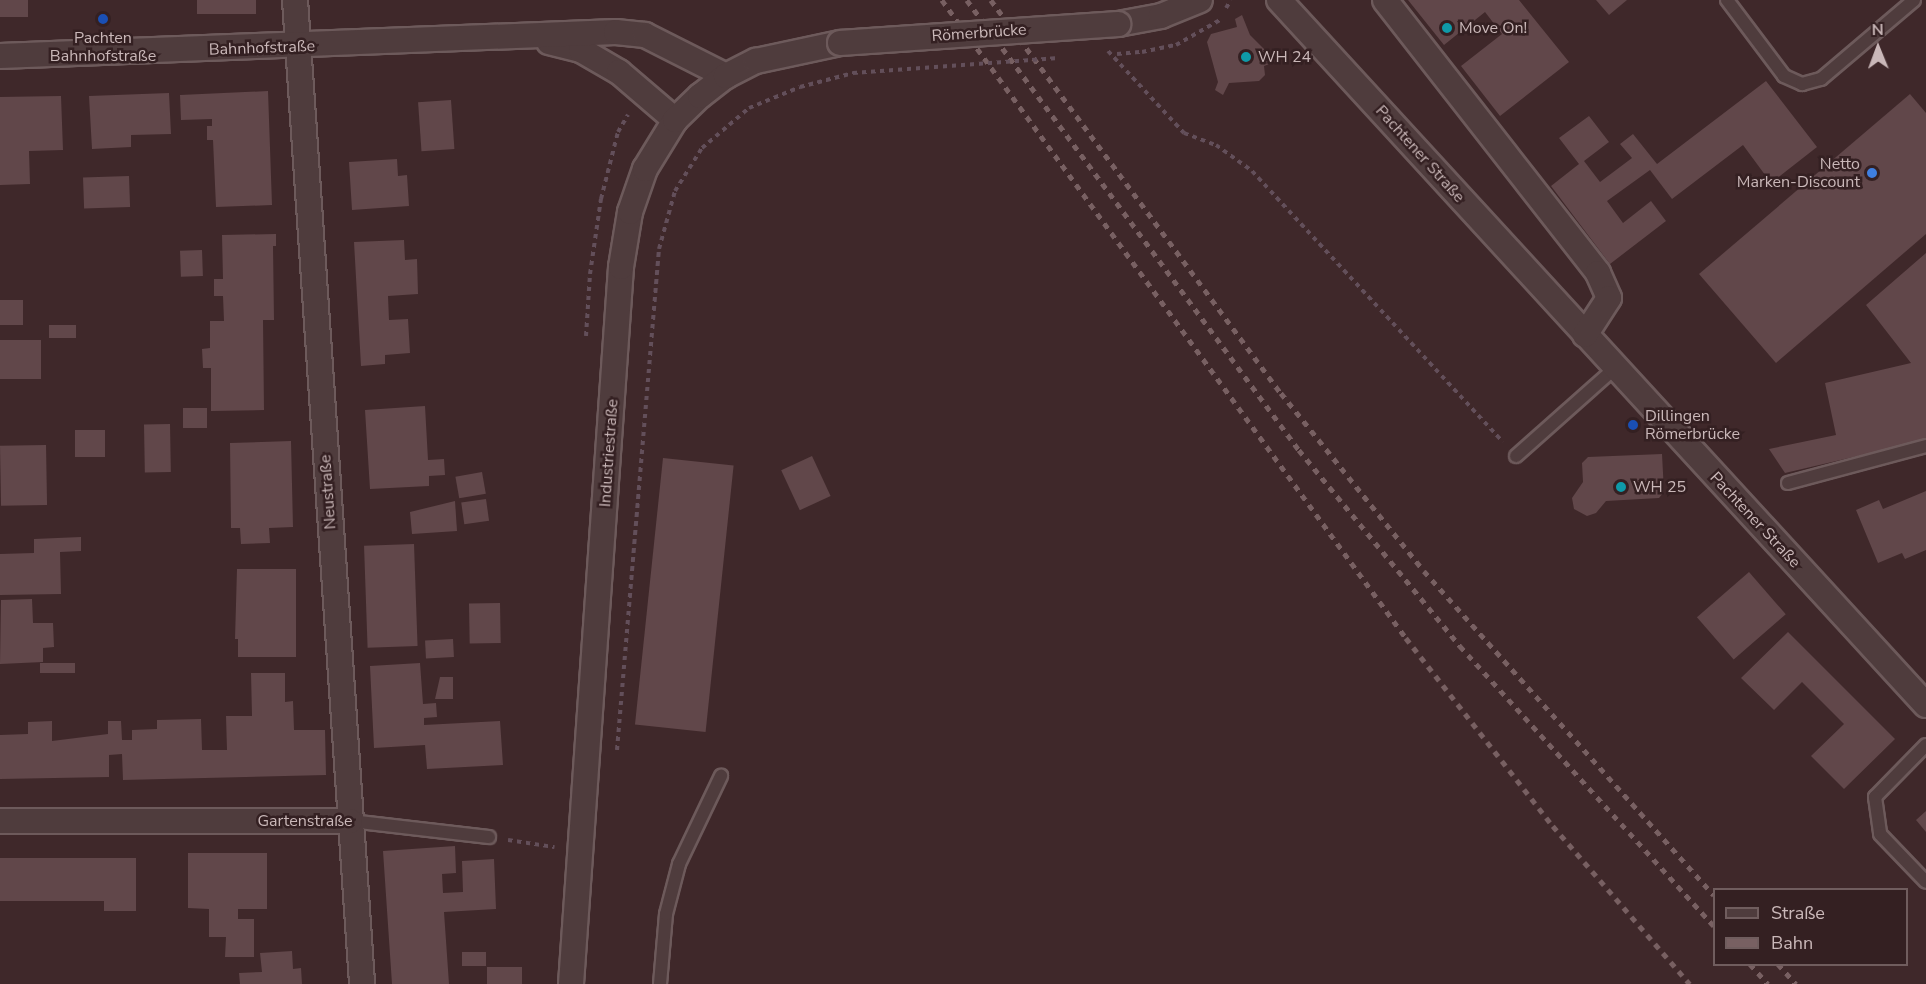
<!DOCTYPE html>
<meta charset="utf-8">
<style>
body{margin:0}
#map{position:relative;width:1926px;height:984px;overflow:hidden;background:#3f282a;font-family:"Nunito Sans",sans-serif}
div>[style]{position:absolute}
.building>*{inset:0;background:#61474a;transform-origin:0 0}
.path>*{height:4px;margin-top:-2px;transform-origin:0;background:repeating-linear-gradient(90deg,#634f5a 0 4.5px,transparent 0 9px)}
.roads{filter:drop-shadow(2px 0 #6d5a5b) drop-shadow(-2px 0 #6d5a5b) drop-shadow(0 2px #6d5a5b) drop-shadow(0 -2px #6d5a5b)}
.lane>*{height:12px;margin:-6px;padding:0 6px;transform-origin:6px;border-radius:6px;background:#4f3c3d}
.street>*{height:24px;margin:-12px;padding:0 12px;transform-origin:12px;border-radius:12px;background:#4f3c3d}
.rail>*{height:4.5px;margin-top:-2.25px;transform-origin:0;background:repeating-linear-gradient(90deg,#786062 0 6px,transparent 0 12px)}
.path-bridge>*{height:4px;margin-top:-2px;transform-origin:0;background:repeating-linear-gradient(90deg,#634f5a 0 4.5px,transparent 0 9px)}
.bridges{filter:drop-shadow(2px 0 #6d5a5b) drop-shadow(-2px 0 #6d5a5b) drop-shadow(0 2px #6d5a5b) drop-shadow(0 -2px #6d5a5b)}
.street-bridge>*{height:24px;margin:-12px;padding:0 12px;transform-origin:12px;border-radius:12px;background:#4f3c3d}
.dots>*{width:16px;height:16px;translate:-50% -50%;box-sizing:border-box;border:3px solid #342022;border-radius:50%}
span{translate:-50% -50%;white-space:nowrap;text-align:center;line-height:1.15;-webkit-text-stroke:5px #342022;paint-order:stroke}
.poi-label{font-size:16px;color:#cab8b9}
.left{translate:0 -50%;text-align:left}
.right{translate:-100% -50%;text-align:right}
.street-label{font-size:16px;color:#cab8b9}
.legend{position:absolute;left:1713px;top:888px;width:195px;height:78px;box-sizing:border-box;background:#342022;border:2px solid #705d5e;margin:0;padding:8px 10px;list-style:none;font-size:18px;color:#cab8b9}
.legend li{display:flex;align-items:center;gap:12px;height:30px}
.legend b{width:30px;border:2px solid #705d5e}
.north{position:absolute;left:1848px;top:18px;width:60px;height:60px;-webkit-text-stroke:4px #342022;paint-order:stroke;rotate:359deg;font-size:16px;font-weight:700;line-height:24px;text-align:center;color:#cab8b9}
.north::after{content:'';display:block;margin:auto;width:21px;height:27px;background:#cab8b9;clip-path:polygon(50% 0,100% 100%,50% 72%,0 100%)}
</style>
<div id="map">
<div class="building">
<i style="left:0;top:0;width:28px;height:17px"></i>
<i style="left:197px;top:0;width:59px;height:14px"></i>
<i style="clip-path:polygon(1408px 0,1519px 0,1569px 62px,1500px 116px,1461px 66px,1502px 34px,1485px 12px,1444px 45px)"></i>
<i style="clip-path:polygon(1596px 0,1627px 0,1609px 15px)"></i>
<i style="clip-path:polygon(1242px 15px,1250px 35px,1266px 51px,1281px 55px,1283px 59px,1264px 66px,1265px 75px,1259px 81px,1229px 83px,1223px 95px,1215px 90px,1218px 82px,1207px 42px,1211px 34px,1237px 27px,1235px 19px)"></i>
<i style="clip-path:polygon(1766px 81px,1817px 147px,1771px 183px,1743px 145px,1672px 199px,1650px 170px,1607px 201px,1623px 223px,1651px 201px,1666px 221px,1610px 264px,1551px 186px,1579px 164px,1559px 138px,1589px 116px,1609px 142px,1584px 161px,1600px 182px,1632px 158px,1620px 144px,1633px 134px,1657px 164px)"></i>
<i style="clip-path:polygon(268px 91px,272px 205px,216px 207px,213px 140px,207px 140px,207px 126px,212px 126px,212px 119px,181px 120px,180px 95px)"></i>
<i style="clip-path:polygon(169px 93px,171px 134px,131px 135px,131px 147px,92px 149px,89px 96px)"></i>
<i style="clip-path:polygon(1910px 94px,1926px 113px,1926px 234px,1776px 363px,1699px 274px)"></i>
<i style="clip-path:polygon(61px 96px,63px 150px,29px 151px,30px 184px,0 185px,0 97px)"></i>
<i style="left:451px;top:100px;width:49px;height:33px;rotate:86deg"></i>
<i style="clip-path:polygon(397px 159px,398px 176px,407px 175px,409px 206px,352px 210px,349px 162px)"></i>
<i style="left:129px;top:176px;width:31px;height:46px;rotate:88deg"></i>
<i style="clip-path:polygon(276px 234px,276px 246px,273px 246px,274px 320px,263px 320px,264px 410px,211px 411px,211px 368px,203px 368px,202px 349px,210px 348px,210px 321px,224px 321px,223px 296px,214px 296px,214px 279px,223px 279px,222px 235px)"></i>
<i style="clip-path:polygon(404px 240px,405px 260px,417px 259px,418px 294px,388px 296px,389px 320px,408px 319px,410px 353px,385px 355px,385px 364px,361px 366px,354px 242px)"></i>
<i style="left:202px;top:250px;width:26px;height:22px;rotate:88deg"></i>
<i style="clip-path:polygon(1926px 253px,1926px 440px,1785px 473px,1769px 449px,1836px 435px,1825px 383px,1911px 363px,1866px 305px)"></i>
<i style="left:23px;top:300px;width:25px;height:23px;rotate:90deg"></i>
<i style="left:49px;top:325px;width:27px;height:13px"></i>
<i style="left:0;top:340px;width:41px;height:39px"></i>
<i style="clip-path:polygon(425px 406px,428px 460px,444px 459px,445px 475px,429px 476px,429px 486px,370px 489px,365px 410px)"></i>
<i style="left:183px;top:408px;width:24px;height:20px"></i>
<i style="left:170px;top:424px;width:48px;height:26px;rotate:89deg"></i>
<i style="left:75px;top:430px;width:30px;height:27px"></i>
<i style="clip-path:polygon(291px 441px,293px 527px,269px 528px,270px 543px,241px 544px,240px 528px,231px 528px,230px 443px)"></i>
<i style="left:46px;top:445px;width:60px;height:46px;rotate:89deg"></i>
<i style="clip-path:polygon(1662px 454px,1664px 492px,1659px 498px,1606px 501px,1596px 513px,1587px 516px,1574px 509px,1572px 498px,1583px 482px,1582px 463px,1588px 457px)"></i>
<i style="left:812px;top:456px;width:44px;height:34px;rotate:65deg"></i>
<i style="left:663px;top:458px;width:71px;height:268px;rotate:6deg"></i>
<i style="left:482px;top:472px;width:22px;height:27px;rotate:80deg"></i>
<i style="clip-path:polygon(1926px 491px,1926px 550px,1905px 559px,1902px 553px,1878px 563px,1856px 510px,1879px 500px,1883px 509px)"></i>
<i style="left:486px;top:499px;width:22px;height:25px;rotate:82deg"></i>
<i style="clip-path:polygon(455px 501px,457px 531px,412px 534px,410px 512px)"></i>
<i style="clip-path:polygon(81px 537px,81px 551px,60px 552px,61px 594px,0 595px,0 554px,34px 553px,34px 539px)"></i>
<i style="left:414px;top:544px;width:102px;height:50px;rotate:88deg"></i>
<i style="clip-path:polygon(237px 569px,296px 569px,296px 657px,238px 657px,238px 639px,235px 639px)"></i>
<i style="left:1749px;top:572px;width:56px;height:69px;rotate:49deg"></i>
<i style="clip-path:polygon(32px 599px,33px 623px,53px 623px,54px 647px,43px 648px,43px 662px,0 664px,1px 600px)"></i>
<i style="left:500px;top:603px;width:40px;height:31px;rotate:89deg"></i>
<i style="clip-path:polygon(1788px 632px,1895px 739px,1844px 789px,1811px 756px,1844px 724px,1802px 682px,1774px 710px,1741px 678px)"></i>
<i style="left:453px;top:639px;width:18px;height:28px;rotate:87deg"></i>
<i style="left:75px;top:663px;width:10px;height:35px;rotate:90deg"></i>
<i style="clip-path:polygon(420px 663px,423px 704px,436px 703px,437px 717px,424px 718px,424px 725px,500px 721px,503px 765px,427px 769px,425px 745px,374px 748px,370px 666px)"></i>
<i style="clip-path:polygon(251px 673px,285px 673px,285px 702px,293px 701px,294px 730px,325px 730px,326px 775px,123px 780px,122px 754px,109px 755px,109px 777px,0 779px,0 735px,28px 734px,28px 722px,52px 721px,52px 741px,108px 734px,108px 721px,121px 721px,122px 740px,132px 740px,132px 730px,157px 729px,157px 720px,201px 719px,202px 750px,227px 750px,226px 716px,252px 716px)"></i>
<i style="clip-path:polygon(440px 677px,453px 677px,453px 699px,435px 699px)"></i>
<i style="clip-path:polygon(1926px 811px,1926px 832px,1916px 820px)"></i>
<i style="clip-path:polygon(455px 846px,456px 873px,442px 874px,443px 893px,463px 892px,462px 861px,494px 859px,496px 909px,444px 912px,449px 984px,392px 984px,383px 851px)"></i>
<i style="clip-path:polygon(188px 853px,267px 853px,267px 909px,238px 909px,238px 919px,254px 919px,254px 957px,225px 957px,226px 937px,209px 937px,209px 909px,188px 908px)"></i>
<i style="clip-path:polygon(0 858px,136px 858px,136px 911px,104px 911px,104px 901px,0 901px)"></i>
<i style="clip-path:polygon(292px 951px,293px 969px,301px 968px,302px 984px,240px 984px,239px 973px,262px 972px,260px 953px)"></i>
<i style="left:462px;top:952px;width:24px;height:14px"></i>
<i style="left:522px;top:967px;width:17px;height:35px;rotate:90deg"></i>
</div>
<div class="path">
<i style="left:1226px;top:8px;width:9px;rotate:-58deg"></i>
<i style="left:1108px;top:51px;width:112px;rotate:47.2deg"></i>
<i style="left:1184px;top:133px;width:34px;rotate:21deg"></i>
<i style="left:1216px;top:145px;width:44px;rotate:35.8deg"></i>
<i style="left:1252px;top:171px;width:369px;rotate:47.2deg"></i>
<i style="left:1142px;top:52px;width:35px;rotate:-12deg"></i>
<i style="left:1176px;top:45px;width:51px;rotate:-29.6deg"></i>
<i style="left:586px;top:336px;width:62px;rotate:-86.3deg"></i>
<i style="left:590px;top:274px;width:76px;rotate:-81.7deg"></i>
<i style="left:601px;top:199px;width:69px;rotate:-75.8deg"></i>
<i style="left:618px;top:132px;width:20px;rotate:-60deg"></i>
<i style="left:617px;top:750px;width:503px;rotate:-85.21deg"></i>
<i style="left:659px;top:249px;width:60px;rotate:-74.6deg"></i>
<i style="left:675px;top:191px;width:51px;rotate:-57.9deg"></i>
<i style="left:702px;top:148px;width:62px;rotate:-40.4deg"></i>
<i style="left:749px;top:108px;width:55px;rotate:-22.4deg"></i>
<i style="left:800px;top:87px;width:55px;rotate:-14.8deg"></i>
<i style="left:508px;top:840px;width:47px;rotate:8.7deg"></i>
</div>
<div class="roads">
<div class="lane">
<i style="left:1727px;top:0;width:95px;rotate:53.1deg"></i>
<i style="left:1784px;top:76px;width:20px;rotate:24deg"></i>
<i style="left:1802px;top:84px;width:20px;rotate:-15deg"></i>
<i style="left:1821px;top:79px;width:122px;rotate:-40.3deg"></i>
<i style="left:1516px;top:456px;width:132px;rotate:-41.6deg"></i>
<i style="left:1788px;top:483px;width:143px;rotate:-15deg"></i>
<i style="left:1926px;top:745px;width:73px;rotate:134.4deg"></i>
<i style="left:1875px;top:797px;width:37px;rotate:82deg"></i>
<i style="left:1880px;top:834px;width:66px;rotate:46.2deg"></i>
<i style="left:350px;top:821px;width:140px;rotate:6.6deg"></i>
<i style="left:660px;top:984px;width:70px;rotate:-85.1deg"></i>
<i style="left:666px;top:914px;width:52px;rotate:-75.4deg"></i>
<i style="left:679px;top:864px;width:98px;rotate:-64.5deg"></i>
</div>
<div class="street">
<i style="left:295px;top:0;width:986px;rotate:86.1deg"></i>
<i style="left:1279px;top:0;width:957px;rotate:47.46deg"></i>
<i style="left:1385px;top:0;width:346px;rotate:52deg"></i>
<i style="left:1598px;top:273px;width:27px;rotate:66deg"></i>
<i style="left:1609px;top:298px;width:44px;rotate:123deg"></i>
<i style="left:1118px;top:24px;width:44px;rotate:-10.5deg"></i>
<i style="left:1161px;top:16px;width:42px;rotate:-22.3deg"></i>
<i style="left:549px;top:42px;width:33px;rotate:14deg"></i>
<i style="left:581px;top:50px;width:44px;rotate:30.1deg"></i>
<i style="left:619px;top:72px;width:74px;rotate:40.6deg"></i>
<i style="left:0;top:56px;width:616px;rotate:-2.23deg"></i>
<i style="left:616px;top:32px;width:29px;rotate:6deg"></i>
<i style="left:645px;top:35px;width:91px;rotate:26.8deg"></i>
<i style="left:0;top:821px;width:350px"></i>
<i style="left:571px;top:984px;width:719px;rotate:-86.01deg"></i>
<i style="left:621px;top:267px;width:56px;rotate:-80.7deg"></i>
<i style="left:630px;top:212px;width:46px;rotate:-70.8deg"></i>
<i style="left:645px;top:169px;width:57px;rotate:-58.5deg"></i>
<i style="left:675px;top:120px;width:35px;rotate:-44deg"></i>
<i style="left:700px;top:96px;width:33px;rotate:-38deg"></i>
<i style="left:726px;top:76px;width:34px;rotate:-27deg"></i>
<i style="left:756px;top:61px;width:86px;rotate:-12.1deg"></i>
</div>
</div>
<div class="rail">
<i style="left:942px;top:0;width:789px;rotate:53.97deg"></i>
<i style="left:1406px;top:638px;width:239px;rotate:52deg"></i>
<i style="left:1553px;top:826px;width:209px;rotate:49.1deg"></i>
<i style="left:967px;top:0;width:559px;rotate:53.58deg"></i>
<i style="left:1299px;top:450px;width:254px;rotate:50.6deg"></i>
<i style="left:1460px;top:646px;width:378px;rotate:47.8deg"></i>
<i style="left:991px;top:0;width:488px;rotate:53.6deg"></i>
<i style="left:1281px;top:393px;width:228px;rotate:51.2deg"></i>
<i style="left:1424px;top:571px;width:435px;rotate:48.2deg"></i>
<i style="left:1750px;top:964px;width:27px;rotate:48deg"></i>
<i style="left:1778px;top:964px;width:27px;rotate:48deg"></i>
</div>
<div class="path-bridge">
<i style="left:1117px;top:54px;width:25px;rotate:-5deg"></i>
<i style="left:853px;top:73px;width:206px;rotate:-4.2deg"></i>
</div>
<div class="bridges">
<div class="street-bridge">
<i style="left:840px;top:43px;width:279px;rotate:-3.9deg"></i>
</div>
</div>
<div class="dots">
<i style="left:103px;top:19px;background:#1a4fb4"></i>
<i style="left:1447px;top:28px;background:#0f9aa8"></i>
<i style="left:1246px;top:57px;background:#0f9aa8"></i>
<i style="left:1872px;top:173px;background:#3f7fe0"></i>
<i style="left:1633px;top:425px;background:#1a4fb4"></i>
<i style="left:1621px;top:487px;background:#0f9aa8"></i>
</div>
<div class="poi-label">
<span class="left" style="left:1459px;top:28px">Move On!</span>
<span style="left:103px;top:47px">Pachten<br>Bahnhofstraße</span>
<span class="left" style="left:1258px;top:57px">WH 24</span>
<span class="right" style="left:1860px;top:173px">Netto<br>Marken-Discount</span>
<span class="left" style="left:1645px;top:425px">Dillingen<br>Römerbrücke</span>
<span class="left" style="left:1633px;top:487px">WH 25</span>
</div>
<div class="street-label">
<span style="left:979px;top:33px;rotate:-4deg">Römerbrücke</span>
<span style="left:262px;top:48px;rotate:-2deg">Bahnhofstraße</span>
<span style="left:1420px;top:154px;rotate:48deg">Pachtener Straße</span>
<span style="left:609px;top:453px;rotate:-86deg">Industriestraße</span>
<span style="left:328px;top:492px;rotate:-94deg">Neustraße</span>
<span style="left:1755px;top:520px;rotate:47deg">Pachtener Straße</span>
<span style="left:305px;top:821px">Gartenstraße</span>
</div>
<ul class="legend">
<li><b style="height:8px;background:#4f3c3d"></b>Straße</li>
<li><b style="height:8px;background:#786062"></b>Bahn</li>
</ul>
<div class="north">N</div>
</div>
